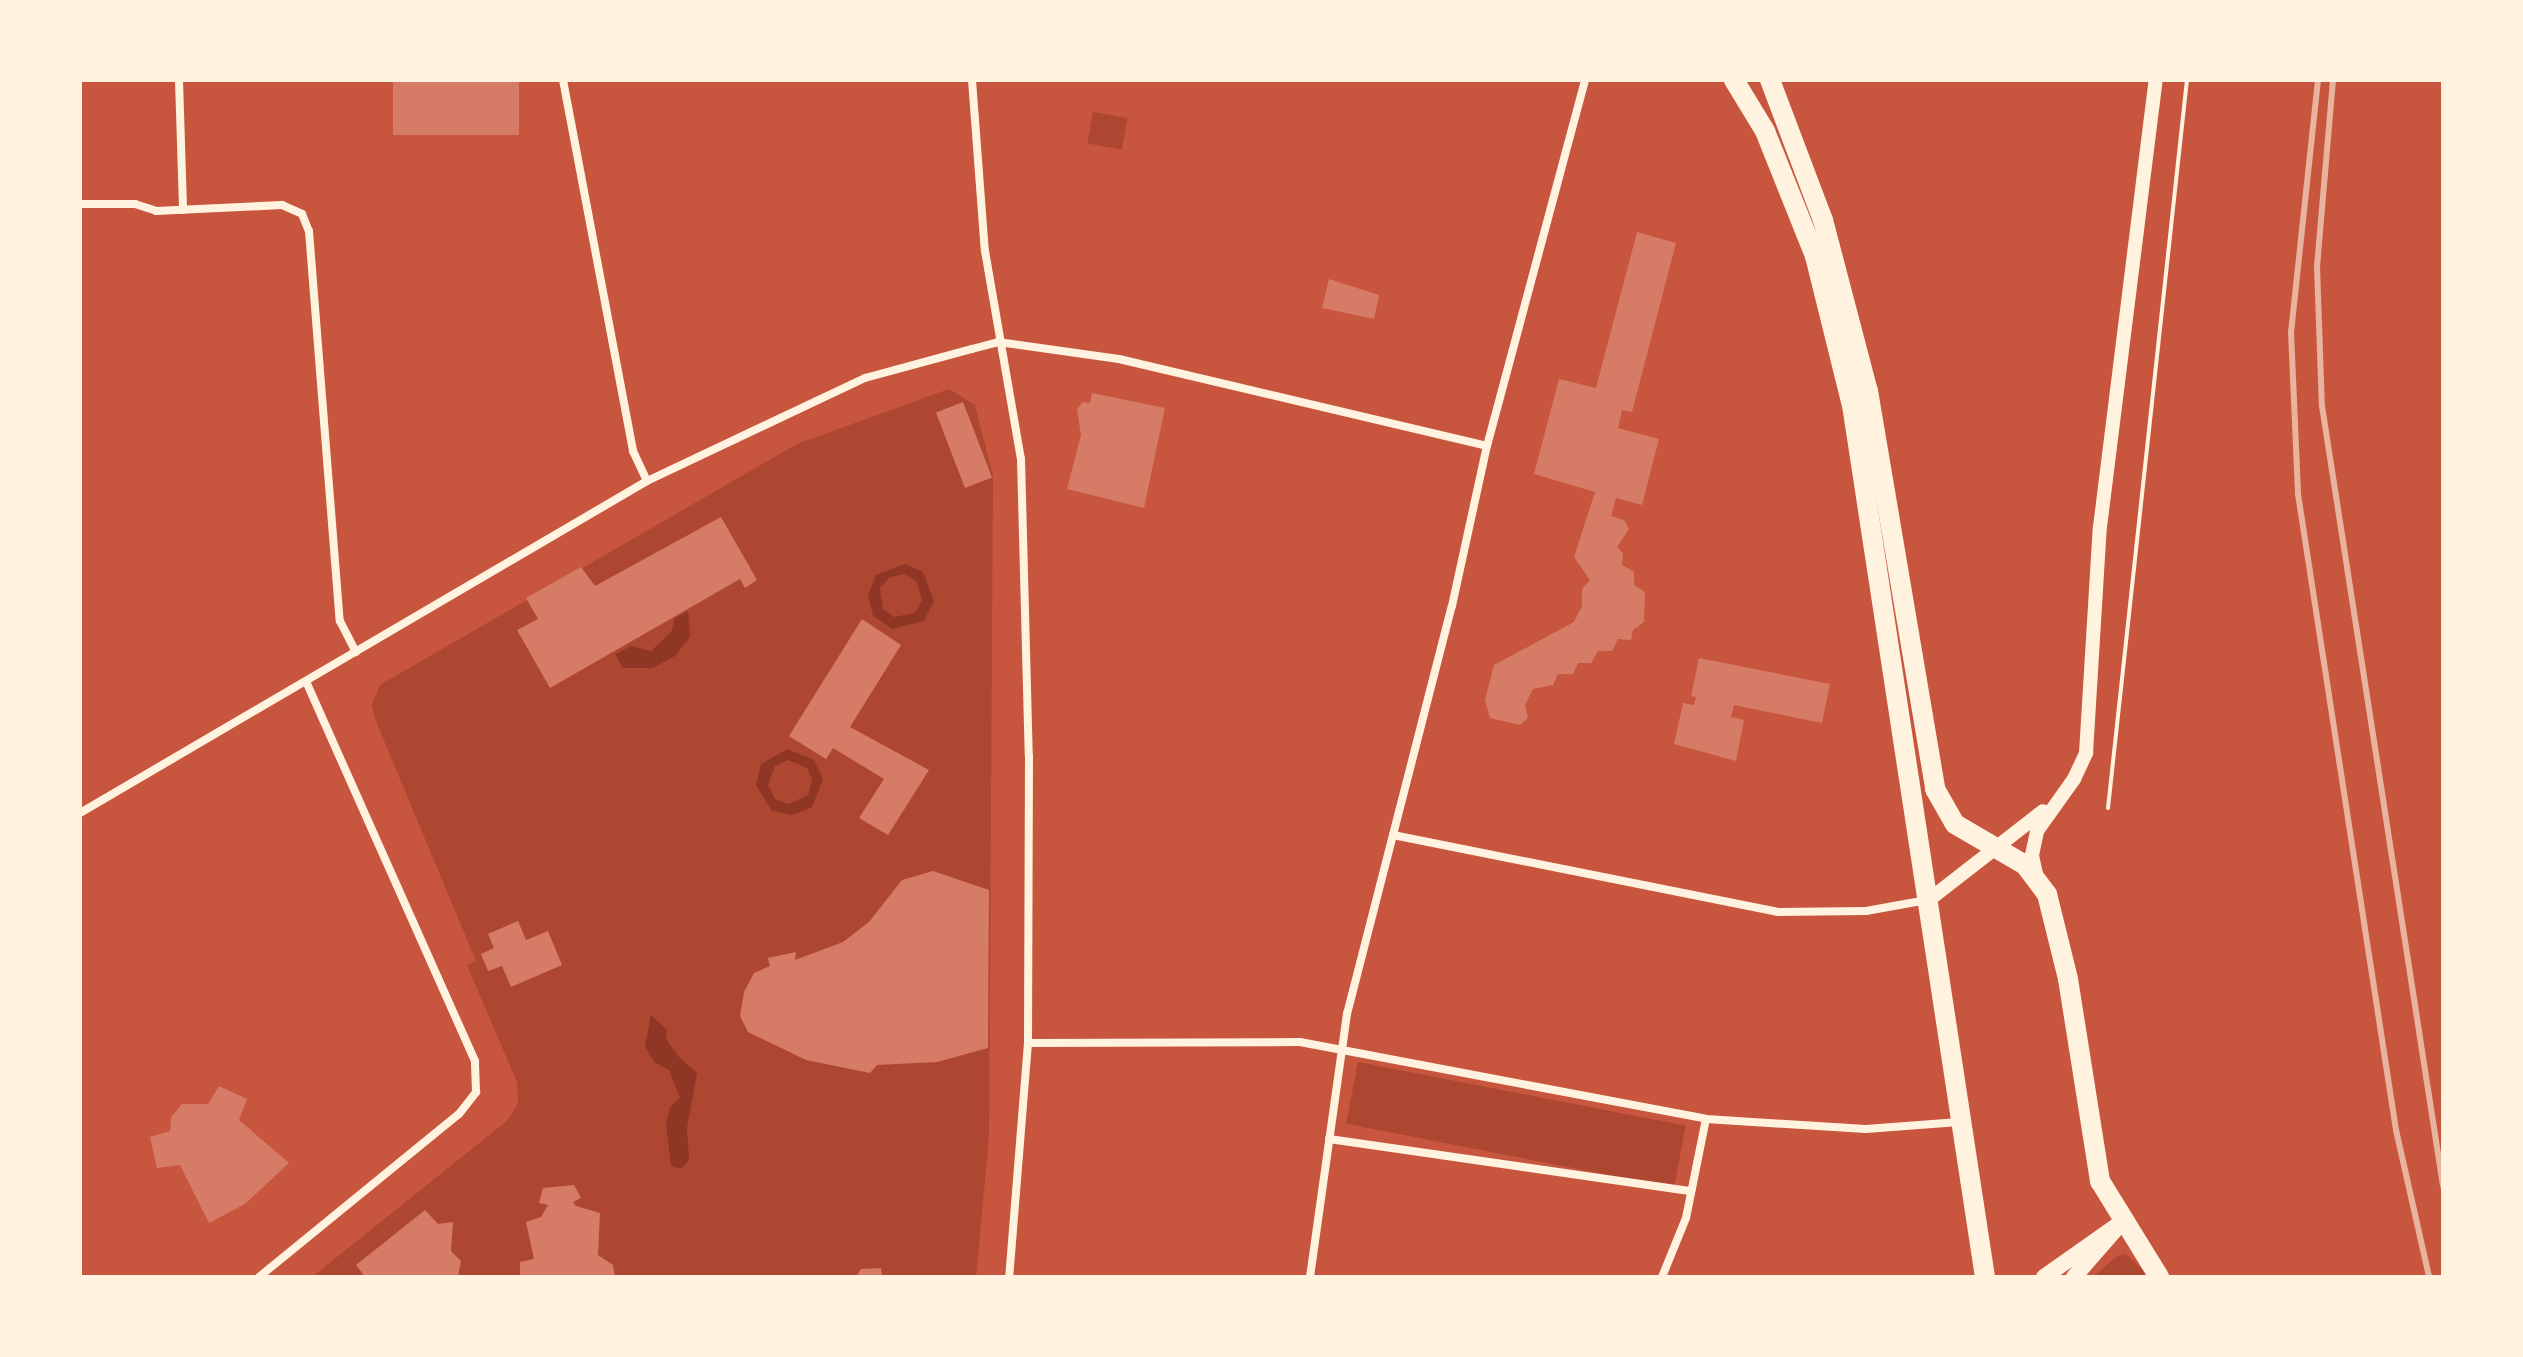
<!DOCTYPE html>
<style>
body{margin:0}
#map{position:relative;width:2523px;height:1357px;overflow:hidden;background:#c8553d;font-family:"PT Sans",sans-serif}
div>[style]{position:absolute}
.green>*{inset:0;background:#ae4732;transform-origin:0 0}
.water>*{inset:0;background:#8f3625}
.building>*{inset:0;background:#d67c66;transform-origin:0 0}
.path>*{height:4px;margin:-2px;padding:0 2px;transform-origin:2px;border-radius:2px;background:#fff3e0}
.minor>*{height:8px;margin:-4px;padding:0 4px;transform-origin:4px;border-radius:4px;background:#fff3e0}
.tertiary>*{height:14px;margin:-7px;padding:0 7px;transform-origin:7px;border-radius:7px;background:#fff3e0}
.secondary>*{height:16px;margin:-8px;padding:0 8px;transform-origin:8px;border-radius:8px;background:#fff3e0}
.primary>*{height:20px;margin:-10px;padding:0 10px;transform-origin:10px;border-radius:10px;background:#fff3e0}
.rail>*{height:6px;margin:-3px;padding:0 3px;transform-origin:3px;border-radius:3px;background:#e9b49f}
span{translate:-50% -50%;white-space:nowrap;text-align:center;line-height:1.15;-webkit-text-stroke:6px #fff3e0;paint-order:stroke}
.frame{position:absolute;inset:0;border:82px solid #fff3e0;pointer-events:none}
</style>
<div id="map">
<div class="green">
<i style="left:1093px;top:112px;width:35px;height:32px;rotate:10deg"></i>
<i style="clip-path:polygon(949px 389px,975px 405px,993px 476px,989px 1137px,976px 1277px,312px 1277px,508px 1120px,518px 1103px,517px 1082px,467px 965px,476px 961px,375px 719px,372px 704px,380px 685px,797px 444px)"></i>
<i style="left:1358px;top:1062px;width:334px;height:63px;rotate:11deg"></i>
<i style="clip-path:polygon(2126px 1254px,2150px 1277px,2093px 1277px,2116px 1257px)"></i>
</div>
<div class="water">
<i style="clip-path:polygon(evenodd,905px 564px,923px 572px,934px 601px,924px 621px,892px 629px,873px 616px,868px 595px,876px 575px,905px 564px,904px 574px,916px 581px,922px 600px,915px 613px,894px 617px,883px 609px,880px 588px,890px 577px,904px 574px)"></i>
<i style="clip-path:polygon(688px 611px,690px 637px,675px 656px,653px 668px,623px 668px,615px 654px,631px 646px,651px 651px,671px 632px,675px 618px)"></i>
<i style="clip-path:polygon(evenodd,787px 749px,814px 760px,823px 779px,812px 807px,793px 815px,772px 811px,756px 785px,761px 764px,787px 749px,788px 760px,807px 768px,812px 780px,808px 795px,789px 804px,775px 799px,768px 785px,775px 766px,788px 760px)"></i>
<i style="clip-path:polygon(651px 1015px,667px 1030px,666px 1039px,679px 1057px,697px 1073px,687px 1128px,689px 1160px,681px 1169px,671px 1166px,666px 1125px,670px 1107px,680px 1098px,669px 1070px,654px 1062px,645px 1046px)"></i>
</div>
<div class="building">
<i style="left:519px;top:81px;width:54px;height:126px;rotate:90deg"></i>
<i style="clip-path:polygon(1637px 232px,1676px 243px,1632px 412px,1622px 410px,1618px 428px,1659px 439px,1642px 505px,1616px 498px,1611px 516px,1624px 520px,1629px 529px,1617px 547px,1623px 553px,1622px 565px,1634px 572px,1634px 585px,1645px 592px,1644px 622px,1633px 630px,1631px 640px,1618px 639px,1612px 651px,1598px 651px,1591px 663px,1578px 663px,1573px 674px,1558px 674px,1553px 685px,1533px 689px,1525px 705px,1528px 718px,1520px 725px,1490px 718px,1485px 700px,1494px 665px,1574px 622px,1582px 606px,1582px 589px,1590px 580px,1574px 557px,1595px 492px,1534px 474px,1559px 379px,1596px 388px)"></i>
<i style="clip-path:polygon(1329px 279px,1379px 295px,1374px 319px,1322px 308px)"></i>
<i style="clip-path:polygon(1092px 393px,1165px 408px,1144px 508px,1067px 489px,1081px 435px,1077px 409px,1083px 402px,1090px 403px)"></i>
<i style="left:963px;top:402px;width:81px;height:29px;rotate:69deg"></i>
<i style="clip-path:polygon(721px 517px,757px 580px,745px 588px,740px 579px,550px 688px,517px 630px,538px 619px,526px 598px,581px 567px,595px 586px)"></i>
<i style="clip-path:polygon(862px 619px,901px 645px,850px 727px,929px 770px,888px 835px,859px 818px,884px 779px,833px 748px,826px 759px,789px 736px)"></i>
<i style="clip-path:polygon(1699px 658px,1830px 684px,1822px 723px,1734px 705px,1731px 717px,1744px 720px,1736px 761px,1674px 744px,1683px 703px,1694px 705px,1696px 697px,1691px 696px)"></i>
<i style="clip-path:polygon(933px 871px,989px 890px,988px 1048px,937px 1062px,877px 1065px,870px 1073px,806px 1060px,748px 1032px,740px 1016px,744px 992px,754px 973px,770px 966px,768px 958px,796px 952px,795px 960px,843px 942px,869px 922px,902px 880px)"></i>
<i style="clip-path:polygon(518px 921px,526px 940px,548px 931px,562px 965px,511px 987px,502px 966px,488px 971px,481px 954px,494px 948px,488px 934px)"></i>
<i style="clip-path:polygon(219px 1086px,247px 1099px,239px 1120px,289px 1163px,245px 1204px,209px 1223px,180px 1165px,157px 1168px,150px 1137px,170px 1131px,171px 1117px,182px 1104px,208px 1104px)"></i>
<i style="clip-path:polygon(574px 1185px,581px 1198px,573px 1202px,576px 1206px,600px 1213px,598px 1255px,613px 1265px,615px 1277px,520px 1277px,520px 1262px,534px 1259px,526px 1222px,541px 1217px,548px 1205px,539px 1203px,543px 1188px)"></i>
<i style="clip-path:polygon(425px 1210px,438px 1224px,453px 1222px,451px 1251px,461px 1261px,458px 1277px,360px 1277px,363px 1274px,356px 1265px)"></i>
<i style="clip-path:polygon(881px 1268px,882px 1277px,856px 1277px,861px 1269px)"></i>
</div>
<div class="path">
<i style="left:2108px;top:808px;width:732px;rotate:-83.81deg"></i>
</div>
<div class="minor">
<i style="left:179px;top:80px;width:130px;rotate:88.2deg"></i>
<i style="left:563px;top:80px;width:378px;rotate:79.3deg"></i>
<i style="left:633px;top:451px;width:33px;rotate:65deg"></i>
<i style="left:972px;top:80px;width:171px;rotate:85.7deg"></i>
<i style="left:985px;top:251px;width:211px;rotate:80.2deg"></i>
<i style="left:1021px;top:459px;width:297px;rotate:88.5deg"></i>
<i style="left:1029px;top:756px;width:287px;rotate:90.2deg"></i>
<i style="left:1028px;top:1043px;width:235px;rotate:94.6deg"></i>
<i style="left:80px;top:204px;width:55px"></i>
<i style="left:135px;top:204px;width:22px;rotate:18deg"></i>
<i style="left:156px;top:211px;width:126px;rotate:-2.7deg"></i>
<i style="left:282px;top:205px;width:22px;rotate:24deg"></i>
<i style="left:302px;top:214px;width:18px;rotate:68deg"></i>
<i style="left:309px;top:231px;width:391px;rotate:85.5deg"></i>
<i style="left:340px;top:621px;width:35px;rotate:63deg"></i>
<i style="left:80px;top:813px;width:657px;rotate:-30.35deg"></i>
<i style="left:647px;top:481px;width:241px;rotate:-25.3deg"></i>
<i style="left:865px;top:378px;width:111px;rotate:-15.2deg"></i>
<i style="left:972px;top:349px;width:27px;rotate:-15deg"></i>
<i style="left:998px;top:342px;width:122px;rotate:8deg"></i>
<i style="left:1119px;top:359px;width:378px;rotate:13.3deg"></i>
<i style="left:1393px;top:835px;width:393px;rotate:11.3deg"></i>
<i style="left:1778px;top:912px;width:88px;rotate:-0.7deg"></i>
<i style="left:1866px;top:911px;width:62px;rotate:-10.2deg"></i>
<i style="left:1028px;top:1043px;width:272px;rotate:-0.2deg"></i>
<i style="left:1300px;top:1042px;width:413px;rotate:10.7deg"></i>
<i style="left:1706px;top:1119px;width:160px;rotate:3.6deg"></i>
<i style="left:1866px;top:1129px;width:93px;rotate:-4.3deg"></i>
<i style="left:1329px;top:1139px;width:366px;rotate:8.2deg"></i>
<i style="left:259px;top:1277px;width:258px;rotate:-39.2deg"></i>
<i style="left:459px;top:1114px;width:28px;rotate:-52deg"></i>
<i style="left:476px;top:1092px;width:31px;rotate:-92deg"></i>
<i style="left:475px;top:1061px;width:413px;rotate:-114deg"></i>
<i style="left:1310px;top:1277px;width:266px;rotate:-82deg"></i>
<i style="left:1347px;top:1014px;width:421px;rotate:-75.6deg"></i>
<i style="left:1452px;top:606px;width:164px;rotate:-77.7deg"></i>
<i style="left:1487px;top:446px;width:379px;rotate:-75deg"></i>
<i style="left:1662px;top:1277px;width:64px;rotate:-67.9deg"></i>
<i style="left:1686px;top:1218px;width:101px;rotate:-78.6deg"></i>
</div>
<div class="tertiary">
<i style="left:2036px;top:874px;width:19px;rotate:-102deg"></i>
<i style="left:2032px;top:855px;width:25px;rotate:-78deg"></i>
<i style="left:2037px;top:831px;width:64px;rotate:-54.6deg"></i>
<i style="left:2074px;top:779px;width:29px;rotate:-65deg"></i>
<i style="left:2086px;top:753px;width:226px;rotate:-86.5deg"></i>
<i style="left:2100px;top:527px;width:450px;rotate:-82.9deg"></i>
<i style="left:1930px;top:899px;width:143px;rotate:-37.9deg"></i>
</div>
<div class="secondary">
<i style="left:2044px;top:1277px;width:95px;rotate:-35.2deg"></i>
<i style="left:2074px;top:1277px;width:73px;rotate:-48.9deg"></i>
</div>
<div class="primary">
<i style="left:1734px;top:80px;width:60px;rotate:58.7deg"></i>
<i style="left:1765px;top:131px;width:135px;rotate:68.2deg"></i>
<i style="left:1815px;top:256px;width:154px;rotate:76.1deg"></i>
<i style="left:1852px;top:405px;width:882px;rotate:81.33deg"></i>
<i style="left:1770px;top:80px;width:150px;rotate:69.3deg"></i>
<i style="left:1823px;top:220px;width:177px;rotate:75.3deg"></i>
<i style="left:1868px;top:391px;width:404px;rotate:80.4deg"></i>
<i style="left:1935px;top:789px;width:40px;rotate:60.3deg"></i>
<i style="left:1955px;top:824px;width:81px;rotate:30.4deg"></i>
<i style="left:2025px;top:865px;width:36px;rotate:53deg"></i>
<i style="left:2047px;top:894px;width:88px;rotate:76.1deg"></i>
<i style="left:2068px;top:979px;width:205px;rotate:81deg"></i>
<i style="left:2100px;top:1181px;width:113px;rotate:58.4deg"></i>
</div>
<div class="rail">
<i style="left:2318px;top:80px;width:253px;rotate:96.1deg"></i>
<i style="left:2291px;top:332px;width:162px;rotate:87.5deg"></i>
<i style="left:2298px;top:494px;width:644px;rotate:81.24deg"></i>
<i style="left:2396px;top:1130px;width:151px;rotate:77.3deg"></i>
<i style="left:2333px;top:80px;width:187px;rotate:94.9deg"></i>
<i style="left:2317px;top:266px;width:140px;rotate:88deg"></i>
<i style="left:2322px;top:406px;width:789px;rotate:81.18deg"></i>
</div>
<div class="frame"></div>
</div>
